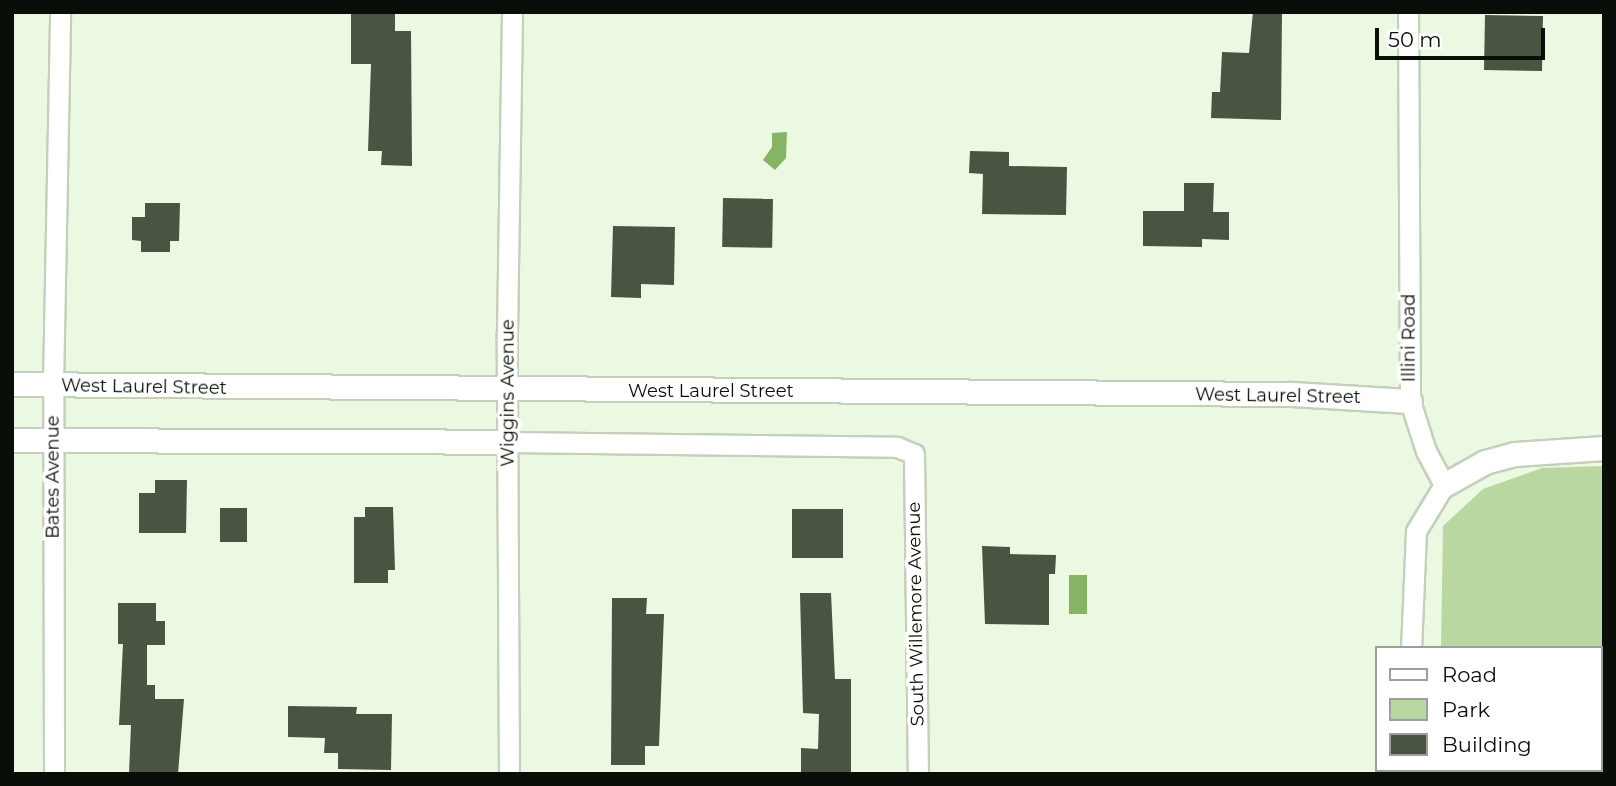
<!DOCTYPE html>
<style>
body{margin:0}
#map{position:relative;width:1616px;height:786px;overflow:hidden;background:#ebf8e2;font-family:Montserrat,sans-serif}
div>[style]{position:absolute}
.green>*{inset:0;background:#b8d7a1}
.water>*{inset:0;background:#87b464;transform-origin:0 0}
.building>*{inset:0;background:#4a5442;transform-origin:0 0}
.roads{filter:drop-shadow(2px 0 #c3d0bb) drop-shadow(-2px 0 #c3d0bb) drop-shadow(0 2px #c3d0bb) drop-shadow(0 -2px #c3d0bb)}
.minor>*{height:19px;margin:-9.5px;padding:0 9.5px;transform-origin:9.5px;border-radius:9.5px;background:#fff}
.tertiary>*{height:23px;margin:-11.5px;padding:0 11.5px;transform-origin:11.5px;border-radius:11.5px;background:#fff}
span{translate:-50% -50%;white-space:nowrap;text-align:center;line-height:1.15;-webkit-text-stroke:7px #fff;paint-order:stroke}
.street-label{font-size:18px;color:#0a0e08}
.frame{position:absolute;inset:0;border:14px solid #0a0e08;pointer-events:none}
.legend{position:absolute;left:1375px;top:646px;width:228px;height:126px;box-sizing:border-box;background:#fff;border:2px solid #9d9f9c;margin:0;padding:9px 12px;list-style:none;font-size:21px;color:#0a0e08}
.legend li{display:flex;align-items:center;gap:14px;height:35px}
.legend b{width:35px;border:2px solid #9d9f9c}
.scale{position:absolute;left:1375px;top:28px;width:170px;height:32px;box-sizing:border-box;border:4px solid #0a0e08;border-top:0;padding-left:9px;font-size:21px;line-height:24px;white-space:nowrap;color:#0a0e08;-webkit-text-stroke:5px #fff;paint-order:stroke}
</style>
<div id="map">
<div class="green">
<i style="clip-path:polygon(1604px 466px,1604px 774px,1440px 774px,1600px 770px,1600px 648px,1441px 648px,1443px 526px,1483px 489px,1542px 468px)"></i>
</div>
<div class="water">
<i style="clip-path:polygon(787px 132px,786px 158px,775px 170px,763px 160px,772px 147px,772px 133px)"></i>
<i style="left:1069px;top:575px;width:18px;height:39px"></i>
</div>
<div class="building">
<i style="clip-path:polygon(351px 12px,395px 12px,395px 31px,411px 31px,412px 166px,381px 165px,382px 151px,368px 151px,371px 64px,351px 64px)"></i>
<i style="clip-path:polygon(1253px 12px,1282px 12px,1281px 120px,1211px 118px,1212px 92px,1220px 92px,1222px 52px,1249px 53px)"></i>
<i style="left:1485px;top:15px;width:58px;height:55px;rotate:1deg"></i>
<i style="clip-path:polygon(970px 151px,1009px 152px,1009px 166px,1067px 167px,1066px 215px,982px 214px,983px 174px,969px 173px)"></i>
<i style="clip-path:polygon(1184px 183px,1214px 183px,1213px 212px,1229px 212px,1229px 240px,1202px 239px,1202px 247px,1143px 246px,1143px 211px,1184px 211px)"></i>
<i style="left:723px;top:198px;width:50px;height:49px;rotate:1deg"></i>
<i style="clip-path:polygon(145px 203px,180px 203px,179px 241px,170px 241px,170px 252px,141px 252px,141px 241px,132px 240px,132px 217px,145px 217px)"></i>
<i style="clip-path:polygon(613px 226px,675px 227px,674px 285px,641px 284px,641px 298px,611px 297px)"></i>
<i style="clip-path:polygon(155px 480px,187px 480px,186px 533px,139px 533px,139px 493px,155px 493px)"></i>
<i style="clip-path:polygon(365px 507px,393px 507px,395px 570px,388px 570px,388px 583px,354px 583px,354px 517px,365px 517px)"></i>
<i style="left:220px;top:508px;width:27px;height:34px"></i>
<i style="left:792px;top:509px;width:51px;height:49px"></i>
<i style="clip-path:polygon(982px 546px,1010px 547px,1010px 554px,1056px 555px,1055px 574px,1049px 574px,1049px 625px,985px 624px)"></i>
<i style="clip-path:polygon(800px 593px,831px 593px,835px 679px,851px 679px,851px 774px,801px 774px,801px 748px,818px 749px,819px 714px,803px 713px)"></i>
<i style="clip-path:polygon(612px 598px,647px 598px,646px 614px,664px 614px,659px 746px,645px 746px,645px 765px,611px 765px)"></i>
<i style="clip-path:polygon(118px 603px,156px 603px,156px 621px,165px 621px,165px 645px,147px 645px,147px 685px,155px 685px,155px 699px,184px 699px,178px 774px,129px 774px,131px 725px,119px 725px,123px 644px,118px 644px)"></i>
<i style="clip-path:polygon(288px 706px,357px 707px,356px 714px,392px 714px,391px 770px,338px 769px,338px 753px,324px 753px,325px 738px,288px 737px)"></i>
</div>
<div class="roads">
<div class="minor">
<i style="left:1408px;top:12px;width:389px;rotate:89.7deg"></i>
<i style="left:1410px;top:401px;width:52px;rotate:72.3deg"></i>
<i style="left:1426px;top:451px;width:38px;rotate:62deg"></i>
<i style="left:1444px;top:485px;width:54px;rotate:121.3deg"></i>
<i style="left:1416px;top:531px;width:117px;rotate:92.4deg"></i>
<i style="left:508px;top:442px;width:389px;rotate:0.7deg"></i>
<i style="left:897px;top:447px;width:18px;rotate:22deg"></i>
<i style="left:914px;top:454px;width:320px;rotate:89.3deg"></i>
<i style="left:54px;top:774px;width:389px;rotate:-90.1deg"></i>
<i style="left:53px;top:385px;width:373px;rotate:-88.9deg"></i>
<i style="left:509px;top:774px;width:442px;rotate:-90.3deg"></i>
<i style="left:507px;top:332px;width:320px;rotate:-89.1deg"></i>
<i style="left:1409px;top:774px;width:4px;rotate:-90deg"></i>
</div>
<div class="tertiary">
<i style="left:12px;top:384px;width:1279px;rotate:0.45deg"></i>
<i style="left:1291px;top:394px;width:119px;rotate:3.4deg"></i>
<i style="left:12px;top:440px;width:496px;rotate:0.2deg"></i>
<i style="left:1444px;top:485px;width:47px;rotate:-29.3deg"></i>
<i style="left:1485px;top:462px;width:31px;rotate:-15deg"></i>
<i style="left:1515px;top:454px;width:89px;rotate:-3.9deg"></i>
</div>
</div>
<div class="street-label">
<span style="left:1409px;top:338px;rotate:-90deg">Illini Road</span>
<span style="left:144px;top:387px;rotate:1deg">West Laurel Street</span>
<span style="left:711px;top:391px">West Laurel Street</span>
<span style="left:508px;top:393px;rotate:-90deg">Wiggins Avenue</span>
<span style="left:1278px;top:396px;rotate:1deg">West Laurel Street</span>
<span style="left:53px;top:477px;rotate:-90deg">Bates Avenue</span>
<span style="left:916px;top:614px;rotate:-91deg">South Willemore Avenue</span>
</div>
<div class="frame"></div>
<ul class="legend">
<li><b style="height:9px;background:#fff"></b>Road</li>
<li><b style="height:19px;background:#b8d7a1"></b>Park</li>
<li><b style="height:19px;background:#4a5442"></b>Building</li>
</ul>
<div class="scale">50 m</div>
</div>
